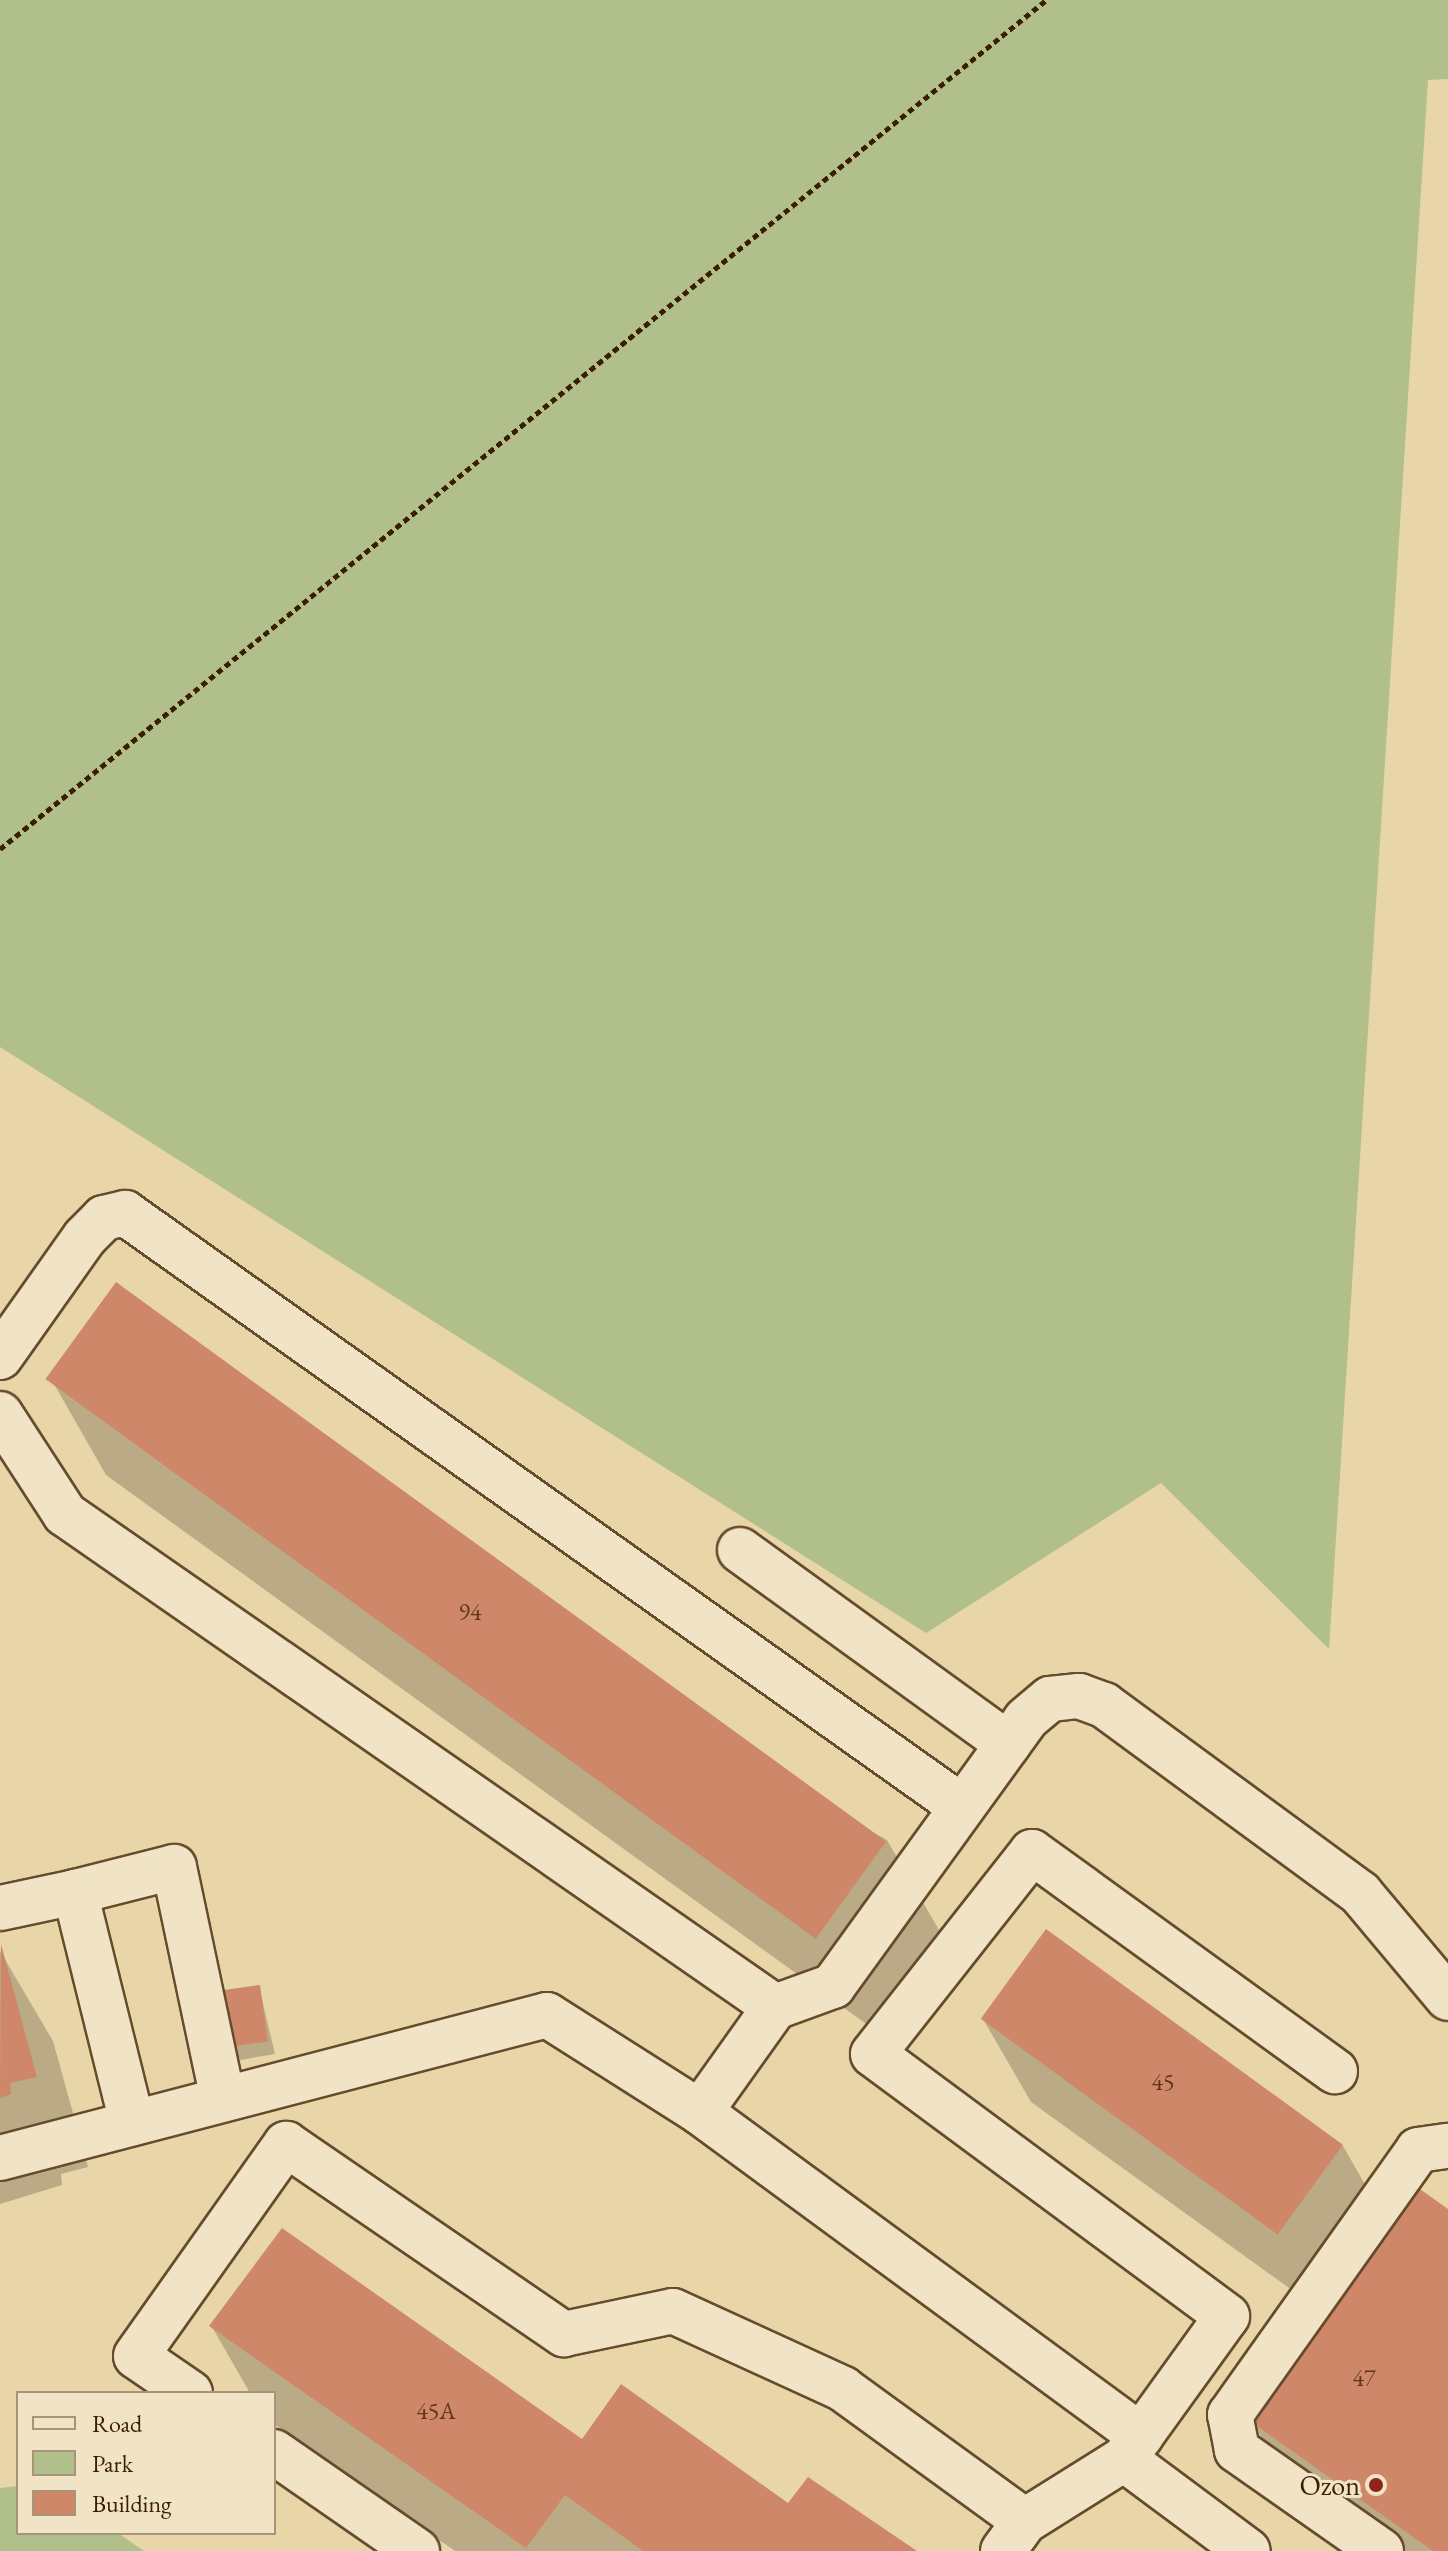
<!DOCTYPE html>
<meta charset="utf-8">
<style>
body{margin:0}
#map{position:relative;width:1448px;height:2551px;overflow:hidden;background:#e9d6a8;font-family:"EB Garamond",serif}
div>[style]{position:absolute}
.green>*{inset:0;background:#b1bf8b}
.shadow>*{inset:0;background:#0003}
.building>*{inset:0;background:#cf876a;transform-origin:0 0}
.path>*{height:5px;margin-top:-2.5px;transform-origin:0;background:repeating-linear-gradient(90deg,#3a1d02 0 6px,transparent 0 10px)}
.roads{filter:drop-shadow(2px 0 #664b2c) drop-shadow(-2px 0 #664b2c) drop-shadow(0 2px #664b2c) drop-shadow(0 -2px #664b2c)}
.minor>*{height:44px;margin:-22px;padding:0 22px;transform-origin:22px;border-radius:22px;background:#f1e4c6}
.dots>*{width:22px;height:22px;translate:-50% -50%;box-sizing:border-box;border:4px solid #f1e4c6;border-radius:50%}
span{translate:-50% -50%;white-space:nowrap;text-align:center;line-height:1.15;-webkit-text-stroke:6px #f1e4c6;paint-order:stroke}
.number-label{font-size:24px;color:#5f381c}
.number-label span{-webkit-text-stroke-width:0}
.poi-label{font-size:28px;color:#3a1d02}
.right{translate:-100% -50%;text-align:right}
.legend{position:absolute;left:16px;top:2391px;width:260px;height:144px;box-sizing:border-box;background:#f1e4c6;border:2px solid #a89478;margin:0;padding:10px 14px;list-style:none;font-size:24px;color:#3a1d02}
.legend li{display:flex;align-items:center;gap:16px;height:40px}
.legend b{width:40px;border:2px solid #a89478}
</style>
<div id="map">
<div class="green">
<i style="clip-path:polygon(0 0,1448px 0,1448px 79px,1428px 80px,1329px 1649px,1161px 1483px,926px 1633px,0 1047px)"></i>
<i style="clip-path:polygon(18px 2486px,18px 2533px,118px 2533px,144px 2551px,0 2551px,0 2488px)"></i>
</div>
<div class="shadow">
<i style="clip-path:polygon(54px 1384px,887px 1840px,939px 1930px,869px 2026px,106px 1475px)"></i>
<i style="clip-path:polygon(1047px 1932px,1343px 2146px,1390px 2228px,1448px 2211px,1448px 2551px,1358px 2551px,1306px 2514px,1252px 2421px,1328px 2316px,1031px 2102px,983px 2019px)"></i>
<i style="clip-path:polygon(0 1951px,53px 2041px,88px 2167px,61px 2174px,62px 2185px,0 2204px)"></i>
<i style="clip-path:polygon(259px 1987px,275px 2054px,240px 2060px,233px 2047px)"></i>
<i style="clip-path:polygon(212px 2327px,789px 2506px,914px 2551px,455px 2551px,274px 2424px,274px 2393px,250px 2393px)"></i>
</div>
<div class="building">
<i style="left:116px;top:1282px;width:952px;height:120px;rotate:36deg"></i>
<i style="left:1046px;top:1929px;width:367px;height:111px;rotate:36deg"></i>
<i style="clip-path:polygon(1px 1944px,37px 2077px,10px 2083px,11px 2094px,0 2098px)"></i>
<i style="left:260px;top:1985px;width:57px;height:40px;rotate:82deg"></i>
<i style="clip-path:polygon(1417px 2187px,1448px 2209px,1448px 2551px,1433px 2551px,1250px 2421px)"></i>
<i style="clip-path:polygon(282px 2228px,582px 2439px,621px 2384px,788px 2503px,808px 2477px,917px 2551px,643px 2551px,565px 2495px,526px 2548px,209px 2326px)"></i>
</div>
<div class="path">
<i style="left:0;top:849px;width:1347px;rotate:-39.06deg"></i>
</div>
<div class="roads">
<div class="minor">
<i style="left:0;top:1357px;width:147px;rotate:-54.7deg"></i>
<i style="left:85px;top:1237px;width:27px;rotate:-45deg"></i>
<i style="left:104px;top:1218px;width:22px;rotate:-13deg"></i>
<i style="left:125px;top:1213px;width:1026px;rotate:35.36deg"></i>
<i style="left:0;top:1414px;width:119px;rotate:57deg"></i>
<i style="left:65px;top:1514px;width:864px;rotate:34.77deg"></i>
<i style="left:740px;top:1550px;width:331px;rotate:35.9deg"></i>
<i style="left:75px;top:1892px;width:102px;rotate:-14.2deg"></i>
<i style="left:174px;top:1867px;width:237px;rotate:78.1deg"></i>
<i style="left:0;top:1908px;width:77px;rotate:-12deg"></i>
<i style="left:75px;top:1892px;width:238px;rotate:76.1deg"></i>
<i style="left:0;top:2158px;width:565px;rotate:-14.65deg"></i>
<i style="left:547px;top:2015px;width:181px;rotate:32.4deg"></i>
<i style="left:190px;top:2393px;width:65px;rotate:-145.6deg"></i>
<i style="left:136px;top:2356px;width:260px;rotate:-54.7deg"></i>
<i style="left:286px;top:2144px;width:337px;rotate:34.4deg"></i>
<i style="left:564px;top:2334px;width:111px;rotate:-11.9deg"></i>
<i style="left:673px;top:2311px;width:187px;rotate:24.6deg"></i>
<i style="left:843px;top:2389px;width:225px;rotate:36deg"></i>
<i style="left:1141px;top:2436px;width:547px;rotate:-143.7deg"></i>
<i style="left:700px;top:2112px;width:129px;rotate:-54.5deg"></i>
<i style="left:775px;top:2007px;width:62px;rotate:-19.9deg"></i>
<i style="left:833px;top:1986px;width:329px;rotate:-54.1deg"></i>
<i style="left:1026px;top:1719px;width:31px;rotate:-40deg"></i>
<i style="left:1050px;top:1699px;width:29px;rotate:-6deg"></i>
<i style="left:1079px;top:1696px;width:27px;rotate:20deg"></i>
<i style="left:1104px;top:1705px;width:318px;rotate:36.3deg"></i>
<i style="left:1360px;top:1893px;width:137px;rotate:50deg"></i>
<i style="left:274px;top:2452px;width:174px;rotate:34.7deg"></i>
<i style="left:1124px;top:2459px;width:154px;rotate:36.6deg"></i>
<i style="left:1003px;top:2551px;width:37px;rotate:-54deg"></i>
<i style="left:1025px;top:2521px;width:117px;rotate:-32.1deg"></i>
<i style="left:1124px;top:2459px;width:176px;rotate:-54.2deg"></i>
<i style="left:1227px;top:2316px;width:440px;rotate:-143.5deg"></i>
<i style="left:873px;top:2054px;width:257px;rotate:-51.8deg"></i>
<i style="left:1032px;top:1852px;width:374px;rotate:35.9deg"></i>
<i style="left:1381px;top:2551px;width:176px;rotate:-145deg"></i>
<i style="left:1237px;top:2450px;width:36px;rotate:-101deg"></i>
<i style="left:1230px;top:2415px;width:325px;rotate:-54.6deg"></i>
<i style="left:1418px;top:2150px;width:30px;rotate:-8deg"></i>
</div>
</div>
<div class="dots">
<i style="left:1376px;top:2485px;background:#8f2418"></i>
</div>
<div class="number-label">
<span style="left:470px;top:1612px">94</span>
<span style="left:1163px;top:2082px">45</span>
<span style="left:1364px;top:2378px">47</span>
<span style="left:436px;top:2411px">45А</span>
</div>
<div class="poi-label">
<span class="right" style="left:1360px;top:2485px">Ozon</span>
</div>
<ul class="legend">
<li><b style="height:10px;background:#f1e4c6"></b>Road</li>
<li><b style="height:22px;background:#b1bf8b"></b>Park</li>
<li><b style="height:22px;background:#cf876a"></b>Building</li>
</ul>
</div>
